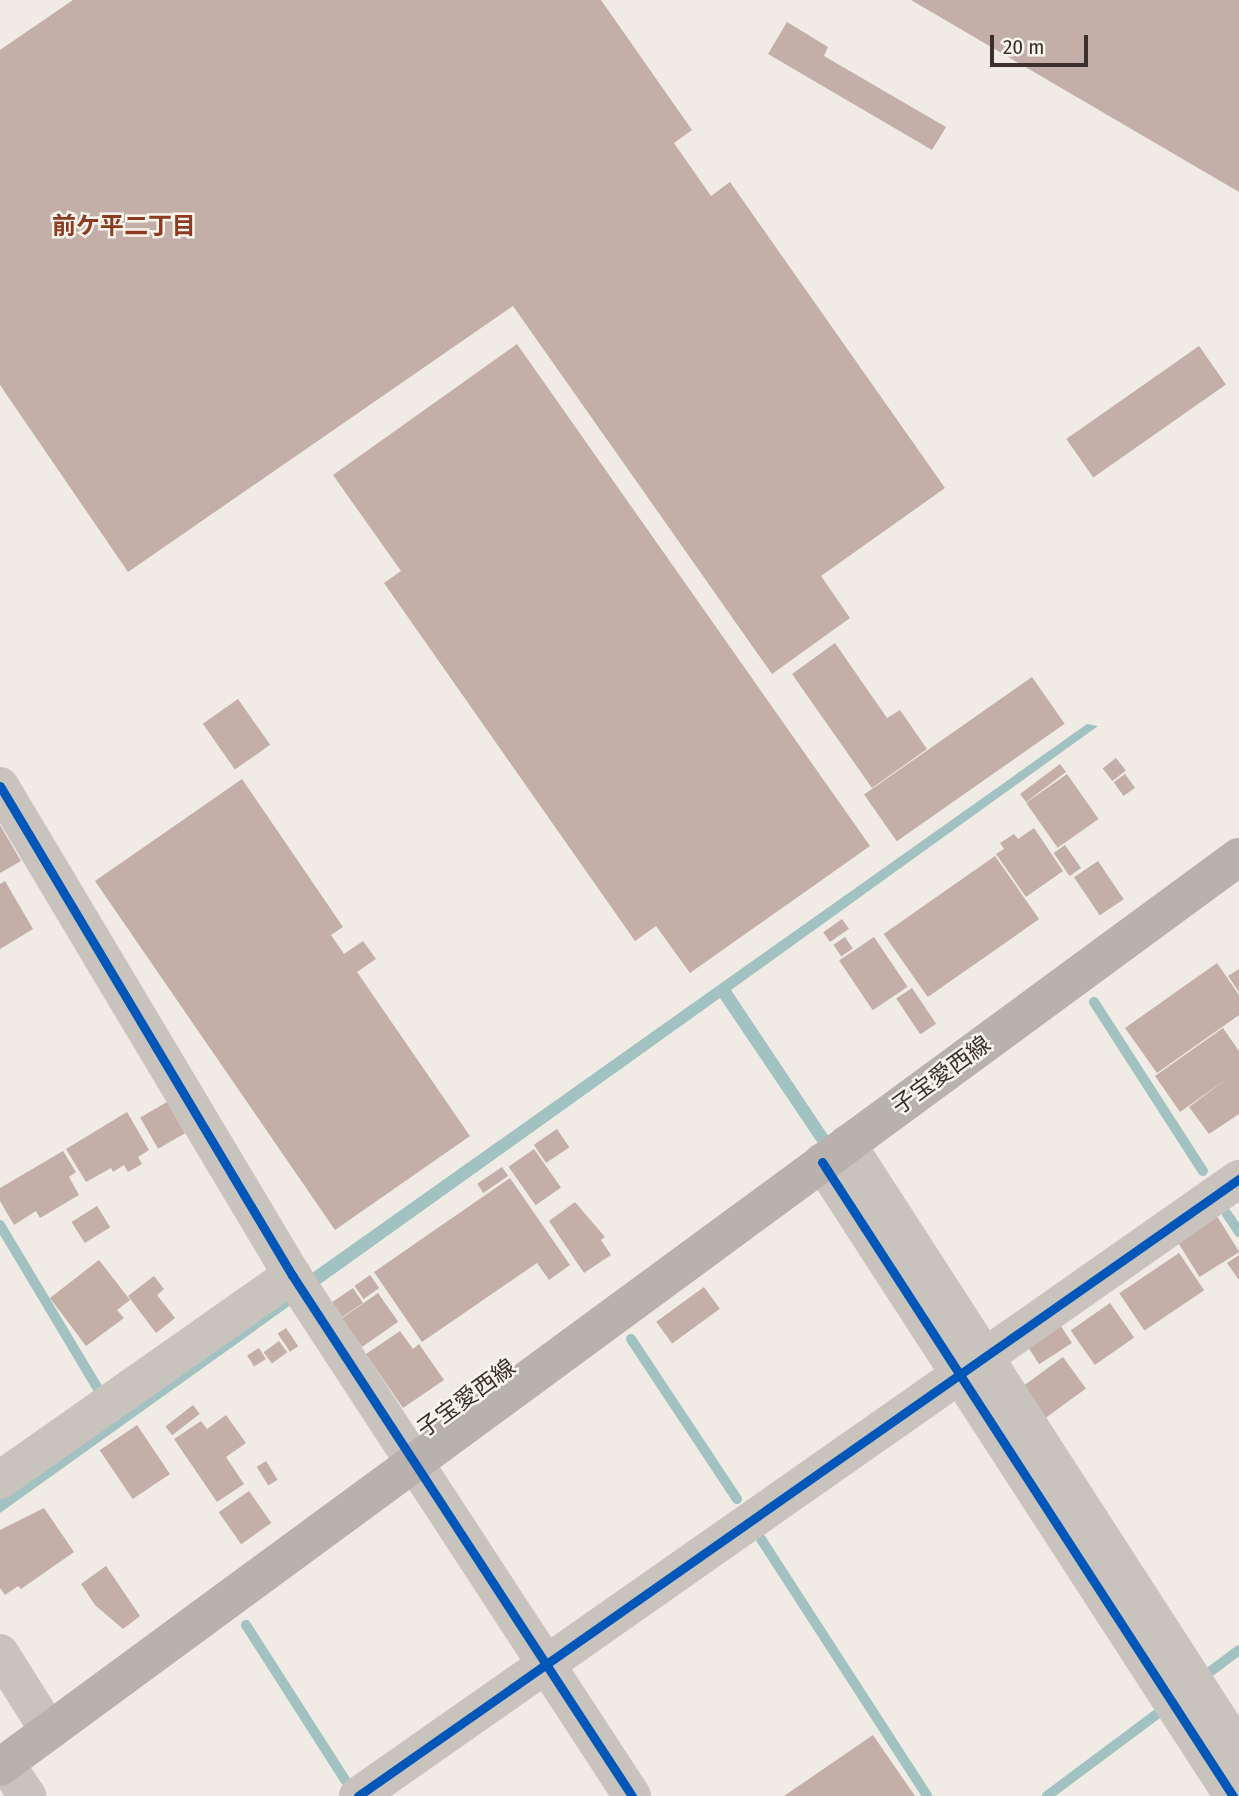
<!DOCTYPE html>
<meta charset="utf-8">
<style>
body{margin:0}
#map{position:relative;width:1239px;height:1796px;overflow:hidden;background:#f0ebe5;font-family:"Fira Sans Condensed","Noto Sans JP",sans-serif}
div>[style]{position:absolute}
.water>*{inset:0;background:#a1c2c1}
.stream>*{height:10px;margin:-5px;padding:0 5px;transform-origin:5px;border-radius:5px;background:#a1c2c1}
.building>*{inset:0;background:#c3afa7;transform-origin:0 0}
.minor>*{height:38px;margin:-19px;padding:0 19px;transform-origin:19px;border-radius:19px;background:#c9c3be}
.major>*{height:38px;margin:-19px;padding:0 19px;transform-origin:19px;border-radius:19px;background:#b8b1ad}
.cycleway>*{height:9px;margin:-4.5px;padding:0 4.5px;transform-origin:4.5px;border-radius:4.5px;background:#0057b8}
span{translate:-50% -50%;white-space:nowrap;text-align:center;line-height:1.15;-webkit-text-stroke:5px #fbf5ee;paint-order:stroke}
.street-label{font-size:23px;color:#3b302b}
.neighbourhood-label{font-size:24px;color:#8c3b22;font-weight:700}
.scale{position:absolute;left:990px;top:35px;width:98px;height:32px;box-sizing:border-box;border:4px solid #3b302b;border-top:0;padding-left:9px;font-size:21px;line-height:24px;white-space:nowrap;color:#3b302b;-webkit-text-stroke:5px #fbf5ee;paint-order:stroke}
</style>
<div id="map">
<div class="water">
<i style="clip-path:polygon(1087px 724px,1098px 726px,731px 990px,855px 1176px,848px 1188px,720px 998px,0 1513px,0 1494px)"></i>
</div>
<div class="stream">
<i style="left:1094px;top:1002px;width:201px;rotate:57.2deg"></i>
<i style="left:1227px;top:1214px;width:22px;rotate:56deg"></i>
<i style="left:0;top:1225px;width:195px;rotate:59.1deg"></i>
<i style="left:631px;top:1339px;width:192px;rotate:56.5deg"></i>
<i style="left:761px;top:1539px;width:306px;rotate:57.1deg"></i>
<i style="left:246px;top:1625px;width:184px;rotate:57.4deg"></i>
<i style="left:1211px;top:1671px;width:35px;rotate:-37deg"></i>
<i style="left:1047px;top:1796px;width:137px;rotate:-36.7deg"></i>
</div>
<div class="building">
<i style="clip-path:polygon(73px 0,601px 0,692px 130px,674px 143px,711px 196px,730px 182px,945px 488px,821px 576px,850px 618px,772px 674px,513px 306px,128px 572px,0 385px,0 50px)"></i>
<i style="clip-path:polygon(911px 0,1239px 0,1239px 192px)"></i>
<i style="clip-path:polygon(787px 22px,828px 47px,824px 56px,946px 127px,932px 150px,768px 54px)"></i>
<i style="clip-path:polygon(517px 344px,870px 846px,690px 973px,656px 926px,635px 941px,384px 583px,401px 571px,333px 475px)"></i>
<i style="left:1199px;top:346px;width:47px;height:162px;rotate:55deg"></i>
<i style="clip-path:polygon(835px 643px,887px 718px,900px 710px,927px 749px,872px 788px,792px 674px)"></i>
<i style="left:1032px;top:677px;width:57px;height:205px;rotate:55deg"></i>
<i style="left:238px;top:699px;width:56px;height:43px;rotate:55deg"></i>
<i style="left:1116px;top:758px;width:16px;height:17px;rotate:52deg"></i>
<i style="left:1060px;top:764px;width:10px;height:50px;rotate:53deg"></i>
<i style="left:1067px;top:774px;width:55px;height:50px;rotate:55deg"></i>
<i style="left:1125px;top:774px;width:17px;height:14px;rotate:54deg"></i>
<i style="clip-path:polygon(242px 779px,343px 927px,331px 935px,344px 954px,363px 941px,376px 959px,357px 972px,470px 1136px,335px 1230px,95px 881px)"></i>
<i style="clip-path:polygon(0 825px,21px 861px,0 873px)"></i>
<i style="clip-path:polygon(1034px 828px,1063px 871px,1026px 897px,996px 854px,1004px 849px,1000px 843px,1014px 834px,1018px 839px)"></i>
<i style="left:1065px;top:845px;width:28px;height:14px;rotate:55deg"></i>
<i style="left:995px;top:856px;width:77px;height:136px;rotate:55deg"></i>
<i style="left:1098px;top:861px;width:46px;height:29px;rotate:56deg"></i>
<i style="clip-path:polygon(5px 881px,33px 929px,0 949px,0 884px)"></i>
<i style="left:842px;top:919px;width:12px;height:23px;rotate:55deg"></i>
<i style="left:845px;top:937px;width:14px;height:14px;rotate:56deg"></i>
<i style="left:874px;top:937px;width:60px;height:42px;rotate:56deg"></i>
<i style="clip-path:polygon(1217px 963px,1239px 995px,1239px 1015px,1157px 1073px,1125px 1028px)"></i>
<i style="clip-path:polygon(1239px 969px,1239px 992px,1228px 976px)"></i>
<i style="left:912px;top:988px;width:43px;height:19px;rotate:56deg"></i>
<i style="clip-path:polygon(1223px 1028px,1239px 1051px,1239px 1114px,1209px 1134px,1189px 1107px,1228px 1078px,1180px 1112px,1155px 1076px)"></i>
<i style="left:167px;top:1102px;width:36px;height:31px;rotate:60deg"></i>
<i style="clip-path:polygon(127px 1112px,149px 1150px,138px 1157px,142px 1164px,128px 1172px,124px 1165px,113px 1172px,111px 1168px,86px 1182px,66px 1149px)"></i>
<i style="left:557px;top:1129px;width:22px;height:28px;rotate:56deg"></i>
<i style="left:534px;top:1149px;width:47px;height:31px;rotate:55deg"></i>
<i style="clip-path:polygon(63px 1151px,76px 1172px,69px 1177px,79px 1195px,40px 1218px,36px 1211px,14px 1225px,0 1201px,0 1188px)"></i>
<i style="left:502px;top:1167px;width:11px;height:30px;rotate:56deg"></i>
<i style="clip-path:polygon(510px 1178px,570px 1265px,549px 1280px,537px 1263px,422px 1342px,374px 1272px)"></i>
<i style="clip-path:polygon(575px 1202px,605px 1237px,601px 1240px,611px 1255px,584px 1273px,549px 1221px)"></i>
<i style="left:97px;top:1206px;width:25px;height:30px;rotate:58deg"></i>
<i style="left:1215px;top:1213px;width:46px;height:47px;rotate:58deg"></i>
<i style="left:1179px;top:1253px;width:45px;height:72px;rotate:56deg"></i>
<i style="clip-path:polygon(1239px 1255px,1239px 1280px,1227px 1263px)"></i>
<i style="clip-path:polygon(99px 1260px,130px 1300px,117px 1310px,124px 1318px,86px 1346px,50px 1298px)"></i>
<i style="left:370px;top:1275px;width:16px;height:19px;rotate:55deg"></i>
<i style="clip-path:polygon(154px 1276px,164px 1289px,157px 1295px,175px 1318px,156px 1333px,128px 1296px)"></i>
<i style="left:704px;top:1287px;width:27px;height:59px;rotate:54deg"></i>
<i style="left:353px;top:1288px;width:18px;height:25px;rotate:56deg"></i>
<i style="left:378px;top:1293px;width:35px;height:44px;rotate:55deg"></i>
<i style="left:1110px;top:1303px;width:42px;height:48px;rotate:55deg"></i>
<i style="left:1055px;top:1317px;width:31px;height:39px;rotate:57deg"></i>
<i style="left:286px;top:1328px;width:22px;height:10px;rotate:56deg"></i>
<i style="clip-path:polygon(400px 1331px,413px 1349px,419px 1344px,444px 1380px,403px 1408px,366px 1354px)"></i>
<i style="left:279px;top:1341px;width:14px;height:19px;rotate:54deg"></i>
<i style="left:259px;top:1348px;width:13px;height:14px;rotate:58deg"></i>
<i style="left:1063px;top:1357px;width:39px;height:53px;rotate:54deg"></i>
<i style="left:193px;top:1405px;width:11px;height:35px;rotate:52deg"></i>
<i style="clip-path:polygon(226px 1415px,246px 1443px,226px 1457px,244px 1484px,217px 1502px,174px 1439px,201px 1421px,207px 1429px)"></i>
<i style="left:137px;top:1425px;width:59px;height:45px;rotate:56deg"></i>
<i style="left:266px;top:1461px;width:22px;height:11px;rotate:58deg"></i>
<i style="left:249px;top:1491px;width:39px;height:37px;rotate:55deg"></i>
<i style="clip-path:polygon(44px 1508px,74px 1552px,21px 1589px,18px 1586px,5px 1595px,0 1588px,0 1530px)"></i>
<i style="clip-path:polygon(106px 1566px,140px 1616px,123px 1629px,95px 1605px,81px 1584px)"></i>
<i style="clip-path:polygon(873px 1735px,915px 1796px,784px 1796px)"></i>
</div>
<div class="minor">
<i style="left:0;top:786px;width:570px;rotate:59.16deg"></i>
<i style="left:292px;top:1275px;width:622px;rotate:56.87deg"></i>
<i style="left:847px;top:1144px;width:723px;rotate:57.15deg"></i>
<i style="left:822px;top:1162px;width:756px;rotate:57.05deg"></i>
<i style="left:0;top:1480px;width:357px;rotate:-35.1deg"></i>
<i style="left:0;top:1653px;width:92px;rotate:57.9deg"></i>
<i style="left:5px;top:1763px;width:40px;rotate:56deg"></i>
<i style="left:358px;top:1796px;width:1076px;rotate:-35.01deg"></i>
</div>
<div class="major">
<i style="left:0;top:1767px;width:1537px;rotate:-36.3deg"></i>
</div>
<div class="cycleway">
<i style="left:0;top:786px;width:570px;rotate:59.16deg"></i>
<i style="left:292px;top:1275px;width:622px;rotate:56.87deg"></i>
<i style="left:822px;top:1162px;width:756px;rotate:57.05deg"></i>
<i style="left:358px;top:1796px;width:1076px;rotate:-35.01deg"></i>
</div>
<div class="street-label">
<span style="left:941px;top:1075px;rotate:-36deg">子宝愛西線</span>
<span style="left:466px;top:1398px;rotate:-36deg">子宝愛西線</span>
</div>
<div class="neighbourhood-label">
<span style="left:124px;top:227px">前ケ平二丁目</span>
</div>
<div class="scale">20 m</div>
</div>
